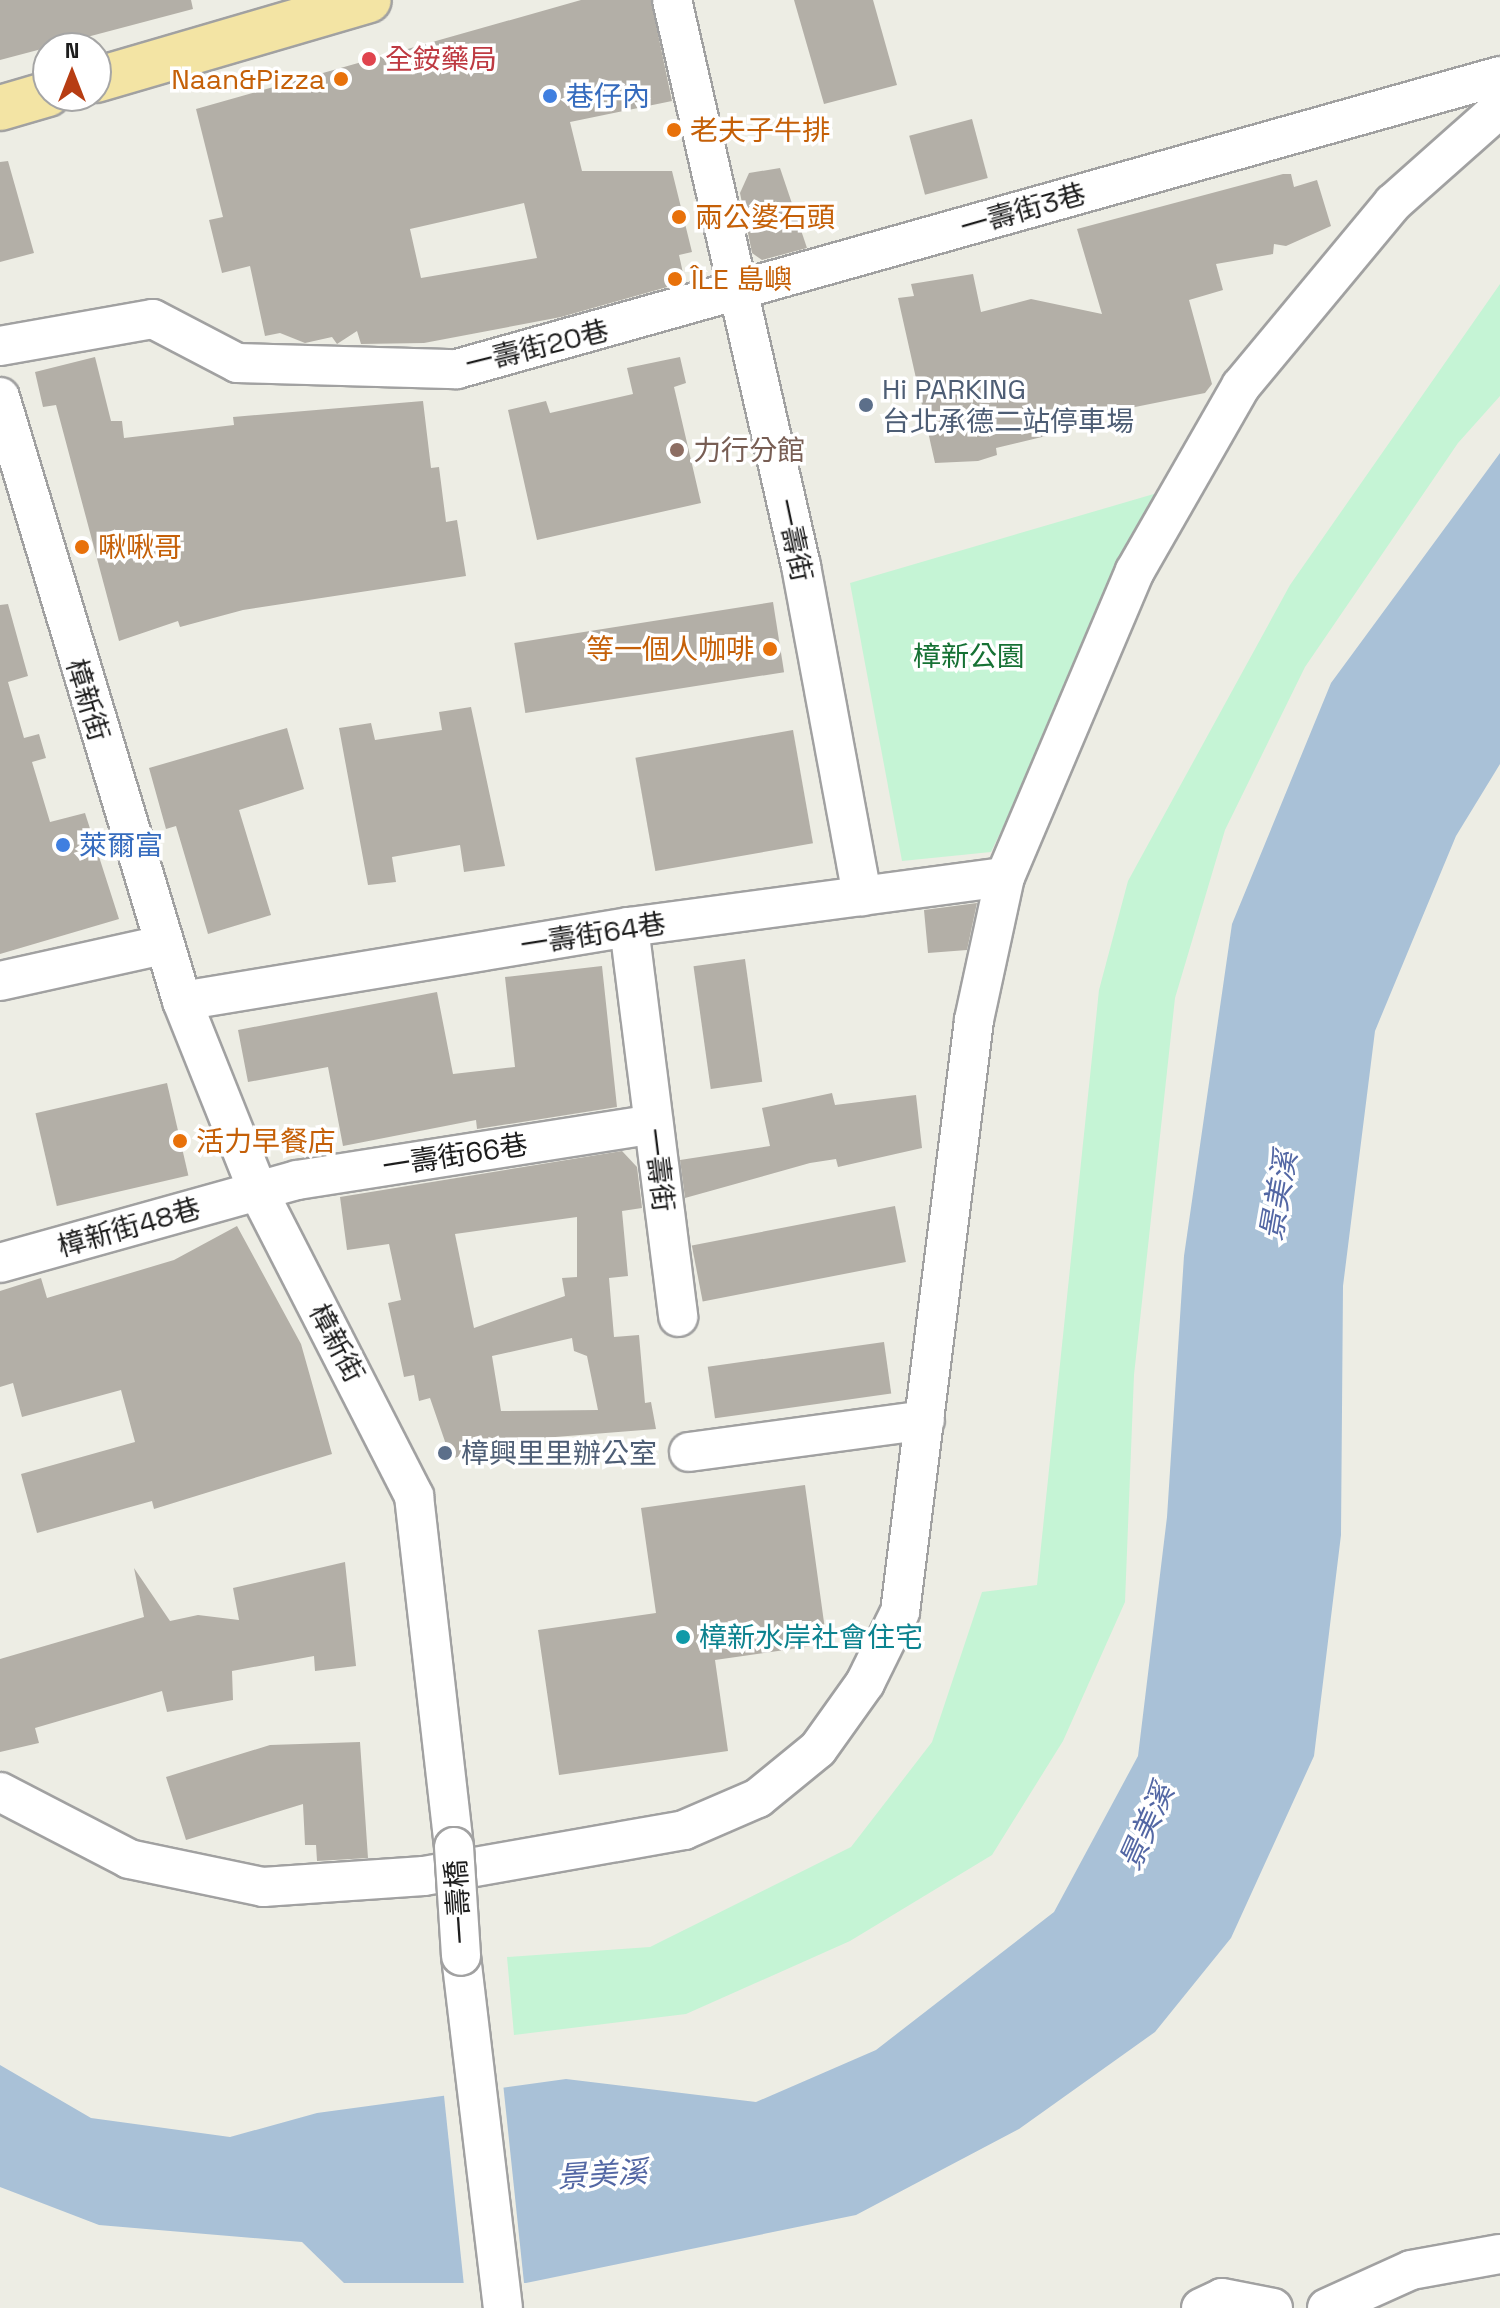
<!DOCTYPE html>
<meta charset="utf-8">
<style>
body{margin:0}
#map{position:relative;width:1500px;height:2308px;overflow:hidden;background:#edede4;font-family:"Space Grotesk","Noto Sans TC",sans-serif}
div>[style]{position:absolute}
.park>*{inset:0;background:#c5f4d5}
.water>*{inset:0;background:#a9c1d7}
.pier>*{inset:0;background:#edede4;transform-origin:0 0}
.building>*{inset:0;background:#b3afa7;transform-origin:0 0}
.roads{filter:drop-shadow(2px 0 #a1a1a1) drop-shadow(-2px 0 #a1a1a1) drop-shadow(0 2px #a1a1a1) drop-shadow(0 -2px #a1a1a1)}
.minor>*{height:38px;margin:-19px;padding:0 19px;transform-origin:19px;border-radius:19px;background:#fff}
.major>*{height:44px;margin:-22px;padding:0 22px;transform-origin:22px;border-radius:22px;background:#f3e4a4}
.bridges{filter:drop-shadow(2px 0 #a1a1a1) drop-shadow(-2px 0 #a1a1a1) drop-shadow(0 2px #a1a1a1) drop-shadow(0 -2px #a1a1a1)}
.minor-bridge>*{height:38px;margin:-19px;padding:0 19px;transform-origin:19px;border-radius:19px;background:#fff}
.dots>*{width:22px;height:22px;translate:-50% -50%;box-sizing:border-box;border:4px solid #fff;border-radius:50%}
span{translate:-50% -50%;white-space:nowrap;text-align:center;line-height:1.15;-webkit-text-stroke:7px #fff;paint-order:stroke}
.health-label{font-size:28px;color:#be3a42}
.left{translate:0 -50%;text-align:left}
.food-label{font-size:28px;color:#c56008}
.right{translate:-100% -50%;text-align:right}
.shop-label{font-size:28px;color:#366cbe}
.street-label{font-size:28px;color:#1d1d1d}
.service-label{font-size:28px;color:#4e5e75}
.education-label{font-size:28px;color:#785e54}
.park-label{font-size:28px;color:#167134}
.culture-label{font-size:28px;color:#0d838f}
.water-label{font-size:30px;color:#5367a4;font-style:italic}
.north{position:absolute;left:32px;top:32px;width:80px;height:80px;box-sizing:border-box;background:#fff;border:2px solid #a5a5a5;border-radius:50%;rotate:0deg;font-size:22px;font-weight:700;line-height:32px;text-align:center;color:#1d1d1d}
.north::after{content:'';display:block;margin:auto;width:28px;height:36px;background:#b73d13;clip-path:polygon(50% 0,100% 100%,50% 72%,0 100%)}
</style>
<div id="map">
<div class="park">
<i style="clip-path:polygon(1500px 284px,1500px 396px,1458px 443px,1305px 667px,1225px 830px,1175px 998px,1134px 1375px,1125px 1602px,1063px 1741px,992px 1855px,850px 1941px,686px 2014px,514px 2035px,507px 1957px,650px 1947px,851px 1847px,932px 1742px,982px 1592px,1037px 1585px,1099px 990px,1128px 881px,1290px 585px)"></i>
<i style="clip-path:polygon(1164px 491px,991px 852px,902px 861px,850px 583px)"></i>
</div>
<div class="water">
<i style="clip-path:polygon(1500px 453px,1500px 764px,1456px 836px,1375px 1031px,1343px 1286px,1341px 1535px,1314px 1756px,1231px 1938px,1155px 2032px,1019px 2129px,856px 2215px,526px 2283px,344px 2283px,302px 2242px,99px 2225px,0 2187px,0 2065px,91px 2118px,230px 2137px,317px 2113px,566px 2079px,756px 2102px,876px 2050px,1054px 1912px,1138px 1756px,1167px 1517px,1184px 1256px,1232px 924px,1331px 683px)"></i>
</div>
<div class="pier">
<i style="left:503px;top:2083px;width:205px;height:60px;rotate:84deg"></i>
</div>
<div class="building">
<i style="clip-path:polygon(0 0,191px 0,193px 9px,0 60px)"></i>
<i style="clip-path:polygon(evenodd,581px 0,651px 0,672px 101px,570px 122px,582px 171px,672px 171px,692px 252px,679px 255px,685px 282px,561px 317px,424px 343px,361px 344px,357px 331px,337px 344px,332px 337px,305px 343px,280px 333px,265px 336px,250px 266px,222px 273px,209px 220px,223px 217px,196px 109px,581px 0,524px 203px,537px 258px,421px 278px,410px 229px,524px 203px)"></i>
<i style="clip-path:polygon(794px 0,873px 0,897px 85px,824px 104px)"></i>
<i style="left:972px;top:119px;width:61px;height:65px;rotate:75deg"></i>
<i style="clip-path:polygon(8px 161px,34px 253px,0 262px,0 162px)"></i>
<i style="clip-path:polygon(780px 168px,807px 248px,762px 260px,752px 253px,740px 193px,749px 173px)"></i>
<i style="clip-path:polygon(1283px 174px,1291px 174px,1294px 187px,1317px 180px,1331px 226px,1286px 246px,1274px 244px,1273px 254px,1216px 264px,1223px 290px,1189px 300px,1212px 384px,1205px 393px,1125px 409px,1096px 424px,996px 448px,997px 455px,978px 461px,935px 463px,898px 298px,914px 296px,911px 284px,973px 274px,981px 312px,1031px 299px,1102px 314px,1077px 229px)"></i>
<i style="clip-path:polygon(95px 357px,111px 421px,122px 421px,124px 438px,234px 425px,233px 417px,423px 401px,431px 468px,439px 467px,446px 522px,457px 520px,466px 576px,243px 610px,180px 627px,178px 621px,119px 641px,56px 405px,43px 407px,35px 372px)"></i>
<i style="clip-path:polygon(680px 357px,686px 383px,674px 387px,701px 503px,537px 540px,508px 410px,546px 401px,550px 413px,633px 394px,627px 368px)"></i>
<i style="left:773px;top:602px;width:71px;height:262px;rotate:81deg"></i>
<i style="clip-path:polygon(8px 604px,28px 676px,8px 682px,24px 738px,39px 734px,46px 758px,32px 762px,50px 822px,85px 813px,119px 919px,0 954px,0 605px)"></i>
<i style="clip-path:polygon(471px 707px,505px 866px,464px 872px,460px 845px,392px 857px,396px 882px,368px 885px,339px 728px,371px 723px,375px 740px,408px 735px,442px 730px,439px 712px)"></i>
<i style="clip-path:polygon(287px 728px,304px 789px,239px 810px,271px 915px,208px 934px,176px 826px,166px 829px,149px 768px)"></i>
<i style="left:793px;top:730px;width:115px;height:160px;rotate:80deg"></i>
<i style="clip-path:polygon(977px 903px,967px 950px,928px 953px,924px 910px)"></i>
<i style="left:745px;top:959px;width:124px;height:52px;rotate:82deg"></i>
<i style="clip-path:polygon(602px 966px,617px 1107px,477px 1129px,476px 1120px,343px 1146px,328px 1067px,248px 1082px,238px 1030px,437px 992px,453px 1074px,515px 1067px,505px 977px)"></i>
<i style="left:167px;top:1083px;width:95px;height:135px;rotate:77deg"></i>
<i style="clip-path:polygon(832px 1093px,835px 1105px,916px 1095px,922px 1148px,838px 1167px,836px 1159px,810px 1163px,685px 1198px,680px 1160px,770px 1146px,762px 1108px)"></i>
<i style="clip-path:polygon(evenodd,622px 1151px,637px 1167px,642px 1208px,622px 1211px,628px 1276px,609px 1278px,614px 1337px,639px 1335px,645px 1403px,651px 1402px,656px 1429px,506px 1441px,451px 1459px,430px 1398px,419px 1401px,414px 1375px,404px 1377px,388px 1303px,401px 1300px,389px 1244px,347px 1250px,340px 1197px,622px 1151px,577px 1217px,577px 1277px,562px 1278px,565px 1296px,474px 1328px,455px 1234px,577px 1217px,622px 1151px,572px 1338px,574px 1351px,587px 1356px,598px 1410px,501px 1411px,492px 1356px,572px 1338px)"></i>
<i style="left:895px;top:1206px;width:57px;height:207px;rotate:79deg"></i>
<i style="clip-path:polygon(237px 1226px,301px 1344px,332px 1454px,154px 1509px,152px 1501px,37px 1533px,21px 1474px,135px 1442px,121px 1390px,22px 1417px,13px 1383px,0 1387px,0 1291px,41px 1278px,47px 1298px,174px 1260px)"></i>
<i style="left:884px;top:1342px;width:52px;height:178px;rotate:82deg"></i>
<i style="clip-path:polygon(805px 1485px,827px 1644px,715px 1660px,728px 1751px,559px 1775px,538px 1630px,656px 1613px,641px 1508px)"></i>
<i style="clip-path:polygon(345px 1562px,356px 1666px,315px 1671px,314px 1656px,232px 1671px,233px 1700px,167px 1712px,162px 1691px,35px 1728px,39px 1743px,0 1752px,0 1659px,144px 1617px,134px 1568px,170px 1621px,198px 1615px,239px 1620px,233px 1588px)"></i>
<i style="clip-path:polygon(360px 1742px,368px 1858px,317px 1861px,316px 1845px,305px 1845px,303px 1804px,186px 1840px,166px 1777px,270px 1745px)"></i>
</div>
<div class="roads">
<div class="minor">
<i style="left:672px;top:0;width:581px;rotate:77.16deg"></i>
<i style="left:801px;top:566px;width:336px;rotate:79.5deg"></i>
<i style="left:0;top:346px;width:155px;rotate:-10deg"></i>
<i style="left:153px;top:319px;width:95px;rotate:27.6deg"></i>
<i style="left:237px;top:363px;width:220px;rotate:1.6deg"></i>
<i style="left:457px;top:369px;width:1083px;rotate:-15.69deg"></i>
<i style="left:0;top:397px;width:631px;rotate:73.23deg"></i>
<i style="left:182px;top:1001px;width:205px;rotate:68.2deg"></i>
<i style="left:258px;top:1191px;width:343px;rotate:62.9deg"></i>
<i style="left:414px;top:1496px;width:353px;rotate:83.5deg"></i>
<i style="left:629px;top:927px;width:393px;rotate:82.8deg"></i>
<i style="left:0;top:981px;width:167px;rotate:-12.5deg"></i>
<i style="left:182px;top:1001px;width:453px;rotate:-9.4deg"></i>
<i style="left:629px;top:927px;width:379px;rotate:-7.6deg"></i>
<i style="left:0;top:1263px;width:308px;rotate:-15.6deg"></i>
<i style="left:297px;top:1180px;width:360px;rotate:-8.9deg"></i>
<i style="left:689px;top:1452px;width:238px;rotate:-7.7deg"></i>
<i style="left:0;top:1792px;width:145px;rotate:27.4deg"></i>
<i style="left:129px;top:1859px;width:137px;rotate:11.8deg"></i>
<i style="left:263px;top:1887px;width:161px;rotate:-3.9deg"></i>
<i style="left:424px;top:1876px;width:264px;rotate:-10deg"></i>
<i style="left:684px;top:1830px;width:81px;rotate:-23.4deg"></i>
<i style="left:758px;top:1798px;width:77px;rotate:-39.2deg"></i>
<i style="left:818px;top:1749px;width:81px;rotate:-54.5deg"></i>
<i style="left:865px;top:1683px;width:79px;rotate:-63.8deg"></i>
<i style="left:900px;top:1612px;width:597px;rotate:-82.87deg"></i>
<i style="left:974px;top:1020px;width:146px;rotate:-77.8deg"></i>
<i style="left:1005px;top:877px;width:332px;rotate:-67deg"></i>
<i style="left:1135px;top:571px;width:213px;rotate:-60.2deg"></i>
<i style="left:1241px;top:386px;width:238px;rotate:-50.3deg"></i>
<i style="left:1393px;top:203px;width:143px;rotate:-41.6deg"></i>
<i style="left:461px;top:1956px;width:354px;rotate:83.2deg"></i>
<i style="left:1201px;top:2308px;width:23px;rotate:-25deg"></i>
<i style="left:1222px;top:2298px;width:52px;rotate:11.1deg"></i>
<i style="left:1327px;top:2308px;width:92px;rotate:-24.3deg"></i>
<i style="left:1411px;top:2270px;width:90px;rotate:-10.2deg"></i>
</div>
<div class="major">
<i style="left:96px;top:80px;width:284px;rotate:-16.3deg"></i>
<i style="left:0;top:108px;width:50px;rotate:-16.3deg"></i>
</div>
</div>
<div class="bridges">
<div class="minor-bridge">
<i style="left:454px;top:1847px;width:109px;rotate:86.3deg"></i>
</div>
</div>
<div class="dots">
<i style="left:369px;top:59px;background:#e0444e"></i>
<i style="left:341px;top:79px;background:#e8710a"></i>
<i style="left:550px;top:96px;background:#3f7fe0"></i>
<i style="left:674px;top:130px;background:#e8710a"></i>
<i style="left:679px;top:217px;background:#e8710a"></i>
<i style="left:675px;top:279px;background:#e8710a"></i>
<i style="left:866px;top:405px;background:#5c6f8a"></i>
<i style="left:677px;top:450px;background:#8d6e63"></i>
<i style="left:82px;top:547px;background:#e8710a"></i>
<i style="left:770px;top:649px;background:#e8710a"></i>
<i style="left:63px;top:845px;background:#3f7fe0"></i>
<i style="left:180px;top:1141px;background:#e8710a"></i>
<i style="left:445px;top:1453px;background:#5c6f8a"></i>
<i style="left:683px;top:1637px;background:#0f9aa8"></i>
</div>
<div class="health-label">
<span class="left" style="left:385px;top:59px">全銨藥局</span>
</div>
<div class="food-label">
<span class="right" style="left:325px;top:79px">Naan&amp;Pizza</span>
<span class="left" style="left:690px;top:130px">老夫子牛排</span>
<span class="left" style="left:695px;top:217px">兩公婆石頭</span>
<span class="left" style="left:691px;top:279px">ÎLE 島嶼</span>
<span class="left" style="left:98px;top:547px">啾啾哥</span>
<span class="right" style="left:754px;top:649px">等一個人咖啡</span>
<span class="left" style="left:196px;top:1141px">活力早餐店</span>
</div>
<div class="shop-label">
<span class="left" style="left:566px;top:96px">巷仔內</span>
<span class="left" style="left:79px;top:845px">萊爾富</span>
</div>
<div class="street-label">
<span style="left:1023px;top:210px;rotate:-16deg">一壽街3巷</span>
<span style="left:537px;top:347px;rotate:-14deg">一壽街20巷</span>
<span style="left:794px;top:540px;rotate:78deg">一壽街</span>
<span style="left:88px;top:700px;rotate:73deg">樟新街</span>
<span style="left:593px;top:934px;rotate:-9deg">一壽街64巷</span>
<span style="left:455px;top:1155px;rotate:-9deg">一壽街66巷</span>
<span style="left:659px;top:1170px;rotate:83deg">一壽街</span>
<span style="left:129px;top:1227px;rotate:-16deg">樟新街48巷</span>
<span style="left:337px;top:1343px;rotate:62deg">樟新街</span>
<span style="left:458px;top:1902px;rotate:-94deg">一壽橋</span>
</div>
<div class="service-label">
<span class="left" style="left:882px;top:405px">Hi PARKING<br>台北承德二站停車場</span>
<span class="left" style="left:461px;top:1453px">樟興里里辦公室</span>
</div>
<div class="education-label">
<span class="left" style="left:693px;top:450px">力行分館</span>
</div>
<div class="park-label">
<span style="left:969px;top:656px">樟新公園</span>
</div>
<div class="culture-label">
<span class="left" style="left:699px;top:1637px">樟新水岸社會住宅</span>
</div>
<div class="water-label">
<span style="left:1279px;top:1196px;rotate:-80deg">景美溪</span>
<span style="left:1147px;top:1827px;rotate:-66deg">景美溪</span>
<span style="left:602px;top:2175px;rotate:-4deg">景美溪</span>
</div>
<div class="north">N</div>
</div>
